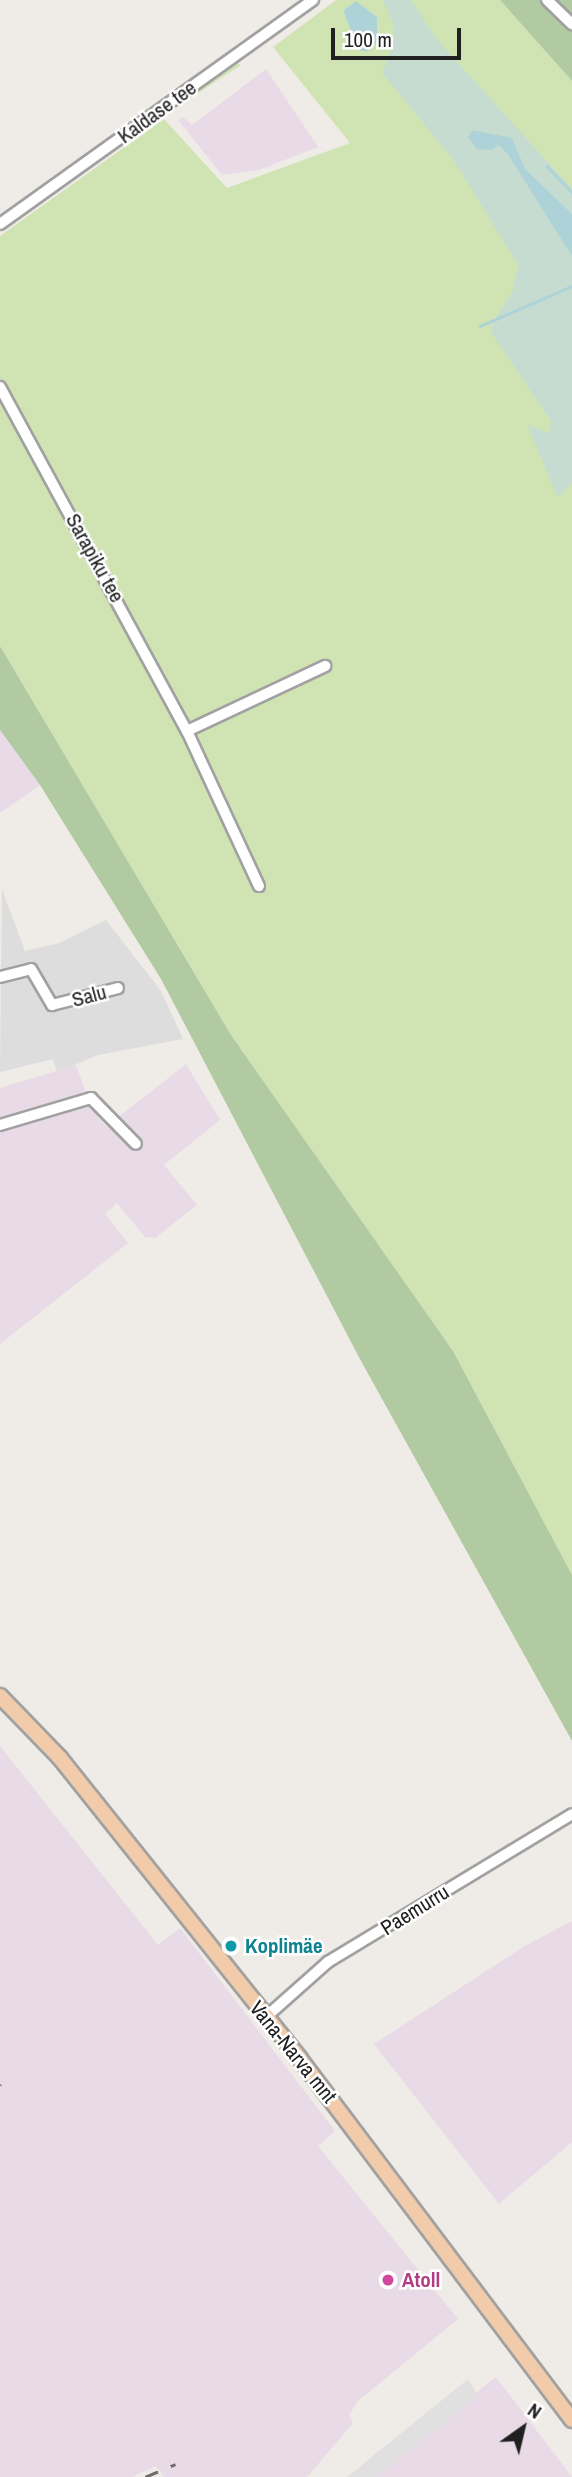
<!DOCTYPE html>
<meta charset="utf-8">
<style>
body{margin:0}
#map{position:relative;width:572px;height:2477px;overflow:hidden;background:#efece7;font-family:"Archivo Narrow",sans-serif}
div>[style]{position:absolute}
.residential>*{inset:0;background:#dedddd}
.industrial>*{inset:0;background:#e8dae6}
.grass>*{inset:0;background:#d0e4b3}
.forest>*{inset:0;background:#b1caa1}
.wetland>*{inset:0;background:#c6dcd0}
.parking>*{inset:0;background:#e0e0e0}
.water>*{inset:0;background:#add3d8}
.stream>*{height:2.5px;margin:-1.25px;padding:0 1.25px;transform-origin:1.25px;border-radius:1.25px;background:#add3d8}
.roads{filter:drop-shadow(2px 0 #a1a1a1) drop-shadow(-2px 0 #a1a1a1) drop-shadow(0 2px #a1a1a1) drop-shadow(0 -2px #a1a1a1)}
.minor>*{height:10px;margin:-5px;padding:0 5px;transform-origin:5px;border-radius:5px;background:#fff}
.major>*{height:14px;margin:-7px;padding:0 7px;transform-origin:7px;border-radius:7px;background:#f2ccaa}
.rail>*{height:2.5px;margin-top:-1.25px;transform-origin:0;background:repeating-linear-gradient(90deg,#6e6e6e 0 14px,transparent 0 28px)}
.dots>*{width:19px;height:19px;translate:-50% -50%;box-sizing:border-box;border:4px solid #fff;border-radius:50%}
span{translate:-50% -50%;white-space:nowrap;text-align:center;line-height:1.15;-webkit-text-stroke:5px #fff;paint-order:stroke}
.street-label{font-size:21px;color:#202020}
.culture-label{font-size:21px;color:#0d838f;font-weight:700}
.left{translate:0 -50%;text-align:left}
.hotel-label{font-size:21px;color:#b23c85;font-weight:700}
.north{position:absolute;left:488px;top:2393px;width:70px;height:70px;-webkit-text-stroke:5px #fff;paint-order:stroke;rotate:34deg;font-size:19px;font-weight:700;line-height:28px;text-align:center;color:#202020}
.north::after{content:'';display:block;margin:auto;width:24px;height:32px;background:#202020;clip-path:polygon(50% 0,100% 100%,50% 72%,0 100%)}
.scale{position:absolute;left:331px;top:28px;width:130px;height:32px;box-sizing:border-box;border:4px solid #202020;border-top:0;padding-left:9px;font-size:21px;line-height:24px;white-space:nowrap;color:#202020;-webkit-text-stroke:5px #fff;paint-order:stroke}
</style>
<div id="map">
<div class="residential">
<i style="clip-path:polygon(2px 889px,25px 951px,59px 943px,106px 920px,161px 991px,183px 1039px,98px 1055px,57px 1072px,53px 1059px,0 1072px)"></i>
</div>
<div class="industrial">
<i style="clip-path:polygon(266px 69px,318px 147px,259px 170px,222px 175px,178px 120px,183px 117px,192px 125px)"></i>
<i style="clip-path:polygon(0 730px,40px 785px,0 813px)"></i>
<i style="clip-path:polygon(186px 1064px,220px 1120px,164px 1165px,197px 1205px,155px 1238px,145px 1237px,117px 1203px,105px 1214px,128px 1243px,0 1344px,0 1088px,76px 1065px,92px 1109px,106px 1127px)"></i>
<i style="clip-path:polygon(0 1746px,158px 1945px,180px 1928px,335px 2131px,318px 2146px,458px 2319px,358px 2401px,349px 2415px,353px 2423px,307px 2477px,164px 2477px,156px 2466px,132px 2477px,0 2477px)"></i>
<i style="clip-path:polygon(572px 1921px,572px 2142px,499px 2204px,374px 2044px,523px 1947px)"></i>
<i style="clip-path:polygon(496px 2377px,572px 2477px,370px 2477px)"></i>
</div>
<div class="grass">
<i style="clip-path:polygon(336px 0,500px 0,572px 81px,572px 1575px,453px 1351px,231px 1035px,0 646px,0 236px,164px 119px,227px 188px,350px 143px,273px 47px)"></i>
<i style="clip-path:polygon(236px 62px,241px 65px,189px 99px,192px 92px)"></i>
</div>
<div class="forest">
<i style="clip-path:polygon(500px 0,572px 0,572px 81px)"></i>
<i style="clip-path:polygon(0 646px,231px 1035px,453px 1351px,572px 1575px,572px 1741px,361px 1361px,161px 979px,40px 785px,0 730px)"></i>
</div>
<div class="wetland">
<i style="clip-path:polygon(383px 0,411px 0,438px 41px,572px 189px,572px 482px,558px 498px,527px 425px,549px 433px,551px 421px,492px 334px,492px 324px,513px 290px,518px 265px,453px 159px,382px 73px,392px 48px,394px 26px)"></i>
</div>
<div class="parking">
<i style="clip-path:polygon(468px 2379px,478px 2396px,376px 2477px,347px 2477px)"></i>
</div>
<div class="water">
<i style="clip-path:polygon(356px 1px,377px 17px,377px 42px,367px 52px,360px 50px,345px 16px,344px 10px)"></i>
<i style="clip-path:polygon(472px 130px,512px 138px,525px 169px,572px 214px,572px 256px,507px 153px,498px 145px,491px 150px,477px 149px,468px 137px)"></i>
</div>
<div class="stream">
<i style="left:547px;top:166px;width:36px;rotate:46deg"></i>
<i style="left:480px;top:326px;width:100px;rotate:-23.5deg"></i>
</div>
<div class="roads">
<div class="minor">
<i style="left:547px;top:0;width:35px;rotate:44deg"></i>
<i style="left:0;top:224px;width:385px;rotate:-35.6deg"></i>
<i style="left:0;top:387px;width:392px;rotate:61.5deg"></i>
<i style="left:187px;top:731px;width:171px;rotate:65.1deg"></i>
<i style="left:187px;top:731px;width:153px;rotate:-25.2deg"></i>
<i style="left:0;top:977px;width:32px;rotate:-14deg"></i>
<i style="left:31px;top:969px;width:42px;rotate:59.7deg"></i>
<i style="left:52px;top:1005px;width:68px;rotate:-14.4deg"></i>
<i style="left:0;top:1125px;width:95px;rotate:-16.5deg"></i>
<i style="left:91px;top:1098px;width:64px;rotate:45.6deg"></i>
<i style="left:266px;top:2017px;width:83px;rotate:-41.6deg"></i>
<i style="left:328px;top:1962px;width:285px;rotate:-31.2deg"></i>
</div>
<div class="major">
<i style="left:0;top:1696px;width:86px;rotate:45.9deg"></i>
<i style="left:60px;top:1758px;width:385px;rotate:51.4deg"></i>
<i style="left:300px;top:2059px;width:452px;rotate:53deg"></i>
</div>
</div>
<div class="rail">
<i style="left:0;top:2085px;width:1px;rotate:-45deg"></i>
<i style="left:145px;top:2477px;width:33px;rotate:-23deg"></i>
</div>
<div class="dots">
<i style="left:231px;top:1946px;background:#0f9aa8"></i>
<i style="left:388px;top:2280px;background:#d1479c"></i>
</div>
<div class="street-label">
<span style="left:157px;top:112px;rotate:-36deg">Kaldase tee</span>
<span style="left:95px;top:558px;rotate:61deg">Sarapiku tee</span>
<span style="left:89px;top:996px;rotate:-15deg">Salu</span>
<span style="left:415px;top:1910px;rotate:-32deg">Paemurru</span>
<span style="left:293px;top:2052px;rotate:51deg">Vana-Narva mnt</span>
</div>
<div class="culture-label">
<span class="left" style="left:245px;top:1946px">Koplimäe</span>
</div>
<div class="hotel-label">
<span class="left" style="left:402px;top:2280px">Atoll</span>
</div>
<div class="north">N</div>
<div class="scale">100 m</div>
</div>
